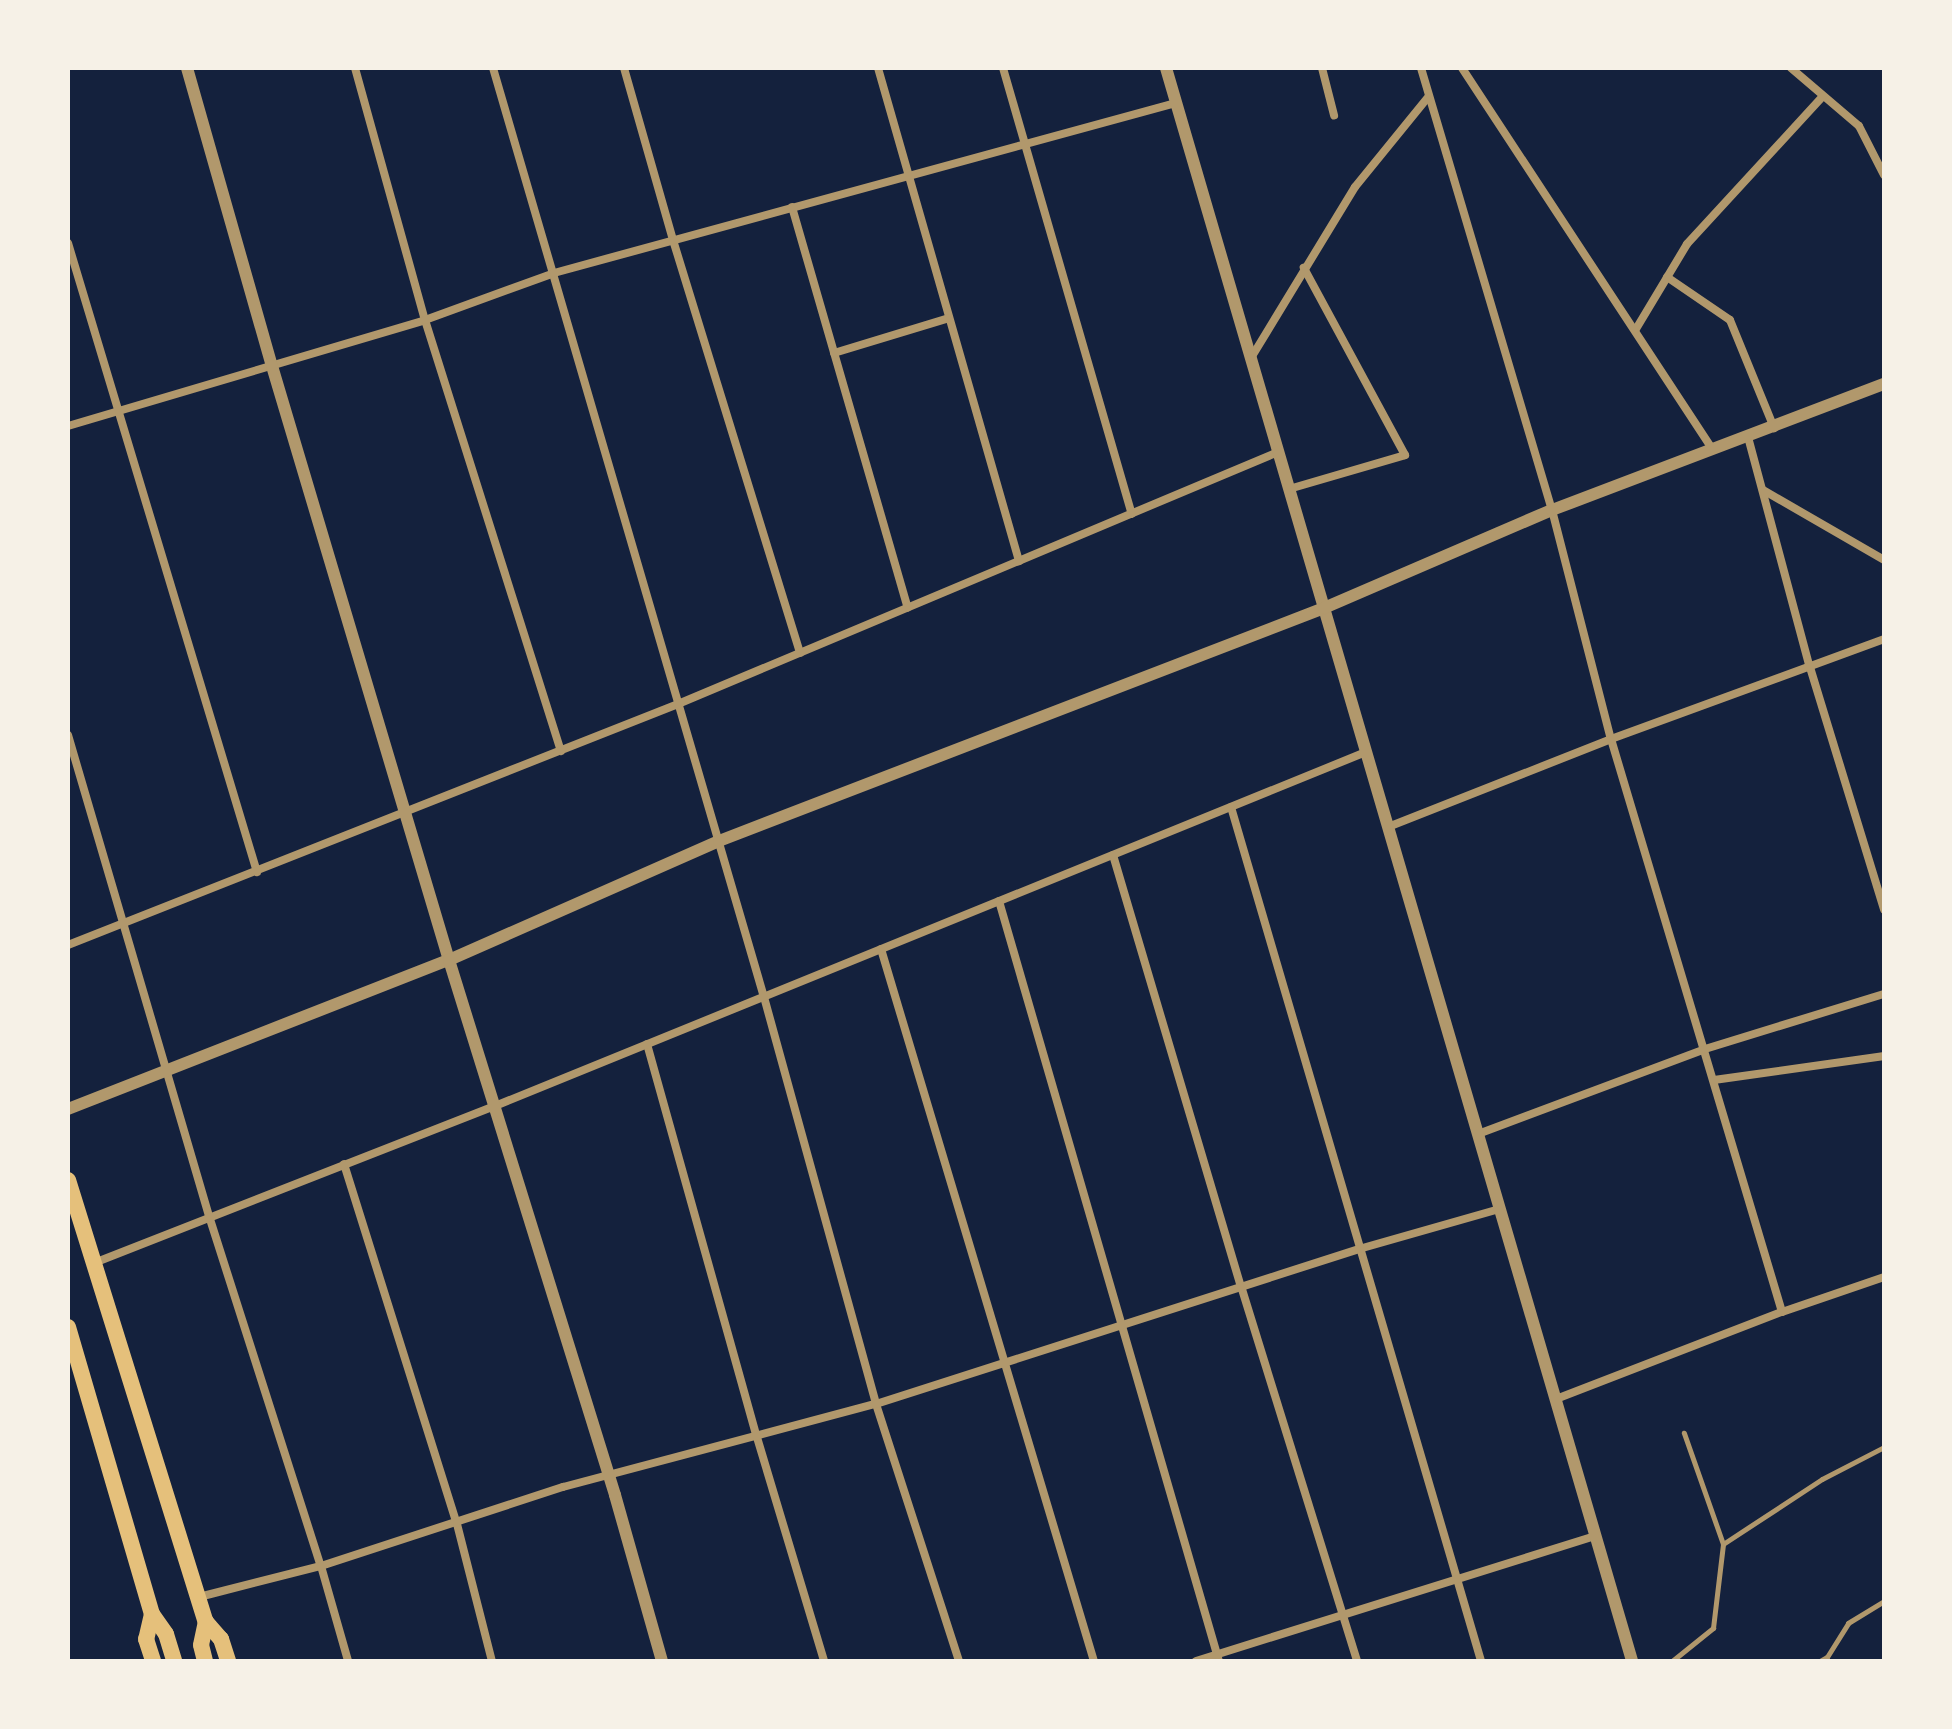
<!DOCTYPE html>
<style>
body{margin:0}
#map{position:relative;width:1952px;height:1729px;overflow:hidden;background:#14213d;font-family:Merriweather,serif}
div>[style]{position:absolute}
.service>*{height:5px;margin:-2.5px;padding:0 2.5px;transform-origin:2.5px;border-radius:2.5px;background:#b1986c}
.minor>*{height:8px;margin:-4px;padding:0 4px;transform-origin:4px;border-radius:4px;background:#b1986c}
.tertiary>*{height:12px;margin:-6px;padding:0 6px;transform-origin:6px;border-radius:6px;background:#b1986c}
.primary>*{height:16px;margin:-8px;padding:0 8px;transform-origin:8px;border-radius:8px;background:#e5c07b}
span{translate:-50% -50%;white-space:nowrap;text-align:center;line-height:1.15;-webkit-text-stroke:6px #f6f1e7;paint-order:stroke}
.frame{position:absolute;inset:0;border:70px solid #f6f1e7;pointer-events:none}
</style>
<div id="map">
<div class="service">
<i style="left:1723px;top:1544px;width:118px;rotate:-33.3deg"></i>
<i style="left:1822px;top:1479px;width:70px;rotate:-27.3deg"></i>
<i style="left:1672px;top:1661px;width:53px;rotate:-38.8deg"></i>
<i style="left:1713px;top:1628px;width:85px;rotate:-83.2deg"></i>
<i style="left:1723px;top:1544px;width:118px;rotate:-109.4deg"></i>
<i style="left:1820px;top:1661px;width:8px;rotate:-30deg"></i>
<i style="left:1827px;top:1657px;width:40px;rotate:-58deg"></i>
<i style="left:1848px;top:1623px;width:42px;rotate:-31.4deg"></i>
</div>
<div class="minor">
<i style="left:355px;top:68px;width:262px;rotate:74.5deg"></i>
<i style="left:425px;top:320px;width:452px;rotate:72.5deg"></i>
<i style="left:493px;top:68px;width:968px;rotate:73.74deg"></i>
<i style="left:764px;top:997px;width:422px;rotate:74.6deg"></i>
<i style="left:876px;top:1404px;width:270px;rotate:72.1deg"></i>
<i style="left:624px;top:68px;width:179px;rotate:74.1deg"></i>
<i style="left:673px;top:240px;width:432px;rotate:72.9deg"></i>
<i style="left:878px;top:68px;width:513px;rotate:74.04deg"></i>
<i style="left:1003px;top:68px;width:464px;rotate:73.9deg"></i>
<i style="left:1322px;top:68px;width:49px;rotate:75.7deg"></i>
<i style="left:1421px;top:68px;width:461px;rotate:73.5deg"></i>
<i style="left:1552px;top:510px;width:236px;rotate:75.6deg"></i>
<i style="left:1611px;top:739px;width:598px;rotate:73.38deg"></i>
<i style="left:1462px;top:68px;width:457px;rotate:56.7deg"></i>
<i style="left:1791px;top:68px;width:89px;rotate:40.5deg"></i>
<i style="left:1859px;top:126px;width:55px;rotate:63deg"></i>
<i style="left:792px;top:207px;width:417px;rotate:73.9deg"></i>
<i style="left:68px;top:243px;width:657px;rotate:73.28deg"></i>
<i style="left:1667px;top:277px;width:76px;rotate:34.3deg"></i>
<i style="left:1730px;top:320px;width:117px;rotate:67.8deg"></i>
<i style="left:1636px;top:329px;width:99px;rotate:-59deg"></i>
<i style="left:1687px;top:244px;width:200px;rotate:-47.4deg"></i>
<i style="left:834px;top:353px;width:120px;rotate:-16.9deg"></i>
<i style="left:1251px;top:358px;width:200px;rotate:-58.7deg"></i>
<i style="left:1355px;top:187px;width:117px;rotate:-50.9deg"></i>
<i style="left:68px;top:426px;width:372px;rotate:-16.5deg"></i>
<i style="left:425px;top:320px;width:137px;rotate:-20deg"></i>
<i style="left:554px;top:273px;width:645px;rotate:-15.29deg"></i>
<i style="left:1748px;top:437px;width:235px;rotate:75deg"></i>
<i style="left:1809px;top:664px;width:257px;rotate:73deg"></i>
<i style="left:1289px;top:489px;width:121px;rotate:-16.3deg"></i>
<i style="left:1405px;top:455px;width:213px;rotate:-118.4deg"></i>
<i style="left:1763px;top:490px;width:140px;rotate:30deg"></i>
<i style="left:68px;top:735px;width:501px;rotate:73.66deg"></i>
<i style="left:209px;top:1216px;width:367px;rotate:72.3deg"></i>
<i style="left:321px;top:1566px;width:99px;rotate:74.1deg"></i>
<i style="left:1231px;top:807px;width:890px;rotate:73.68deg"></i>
<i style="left:1388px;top:827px;width:240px;rotate:-21.5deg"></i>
<i style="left:1611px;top:739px;width:291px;rotate:-20.1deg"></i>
<i style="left:1113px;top:855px;width:450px;rotate:73.5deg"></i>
<i style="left:1241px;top:1286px;width:393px;rotate:72.8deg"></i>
<i style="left:999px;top:901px;width:791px;rotate:73.86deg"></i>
<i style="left:68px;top:945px;width:656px;rotate:-21.56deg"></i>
<i style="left:678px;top:704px;width:651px;rotate:-22.78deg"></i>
<i style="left:881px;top:949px;width:743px;rotate:73.35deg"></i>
<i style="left:647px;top:1044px;width:405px;rotate:74.4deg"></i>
<i style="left:756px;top:1434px;width:237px;rotate:73.3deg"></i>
<i style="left:1714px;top:1080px;width:172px;rotate:-8deg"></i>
<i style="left:1478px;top:1134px;width:242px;rotate:-20.5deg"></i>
<i style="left:1705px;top:1049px;width:187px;rotate:-17.1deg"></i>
<i style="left:344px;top:1164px;width:377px;rotate:72.6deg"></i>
<i style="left:457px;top:1524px;width:141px;rotate:75.7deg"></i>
<i style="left:94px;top:1263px;width:431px;rotate:-21.4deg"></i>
<i style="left:495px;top:1106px;width:940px;rotate:-22.12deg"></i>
<i style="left:1556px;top:1399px;width:242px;rotate:-21.1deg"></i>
<i style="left:1782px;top:1312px;width:108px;rotate:-18.9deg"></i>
<i style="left:199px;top:1597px;width:126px;rotate:-14.3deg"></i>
<i style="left:321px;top:1566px;width:255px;rotate:-18.1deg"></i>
<i style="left:563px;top:1487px;width:324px;rotate:-14.9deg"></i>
<i style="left:876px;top:1404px;width:507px;rotate:-17.79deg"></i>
<i style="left:1359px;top:1249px;width:146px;rotate:-15.9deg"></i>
<i style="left:1196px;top:1661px;width:419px;rotate:-17.4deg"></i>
</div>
<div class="tertiary">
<i style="left:187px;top:68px;width:310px;rotate:74.1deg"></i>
<i style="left:272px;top:366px;width:620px;rotate:73.41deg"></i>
<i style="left:449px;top:960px;width:560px;rotate:72.76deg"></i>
<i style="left:615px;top:1495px;width:173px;rotate:74.2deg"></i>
<i style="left:1166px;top:68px;width:1660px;rotate:73.69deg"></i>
<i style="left:68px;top:1109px;width:409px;rotate:-21.4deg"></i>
<i style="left:449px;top:960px;width:295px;rotate:-23.8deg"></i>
<i style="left:719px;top:841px;width:648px;rotate:-21.06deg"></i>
<i style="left:1324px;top:608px;width:248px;rotate:-23.3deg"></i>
<i style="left:1552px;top:510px;width:355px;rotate:-20.8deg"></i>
</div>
<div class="primary">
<i style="left:68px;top:1180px;width:463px;rotate:72.7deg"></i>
<i style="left:206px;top:1622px;width:23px;rotate:49deg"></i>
<i style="left:221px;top:1639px;width:23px;rotate:72deg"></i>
<i style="left:68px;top:1327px;width:299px;rotate:73.7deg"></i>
<i style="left:152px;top:1614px;width:24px;rotate:55deg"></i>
<i style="left:166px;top:1634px;width:28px;rotate:73deg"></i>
<i style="left:152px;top:1614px;width:26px;rotate:103deg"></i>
<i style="left:146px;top:1639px;width:23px;rotate:72deg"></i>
<i style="left:205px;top:1661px;width:16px;rotate:-104deg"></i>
<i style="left:201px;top:1645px;width:24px;rotate:-78deg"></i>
</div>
<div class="frame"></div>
</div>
